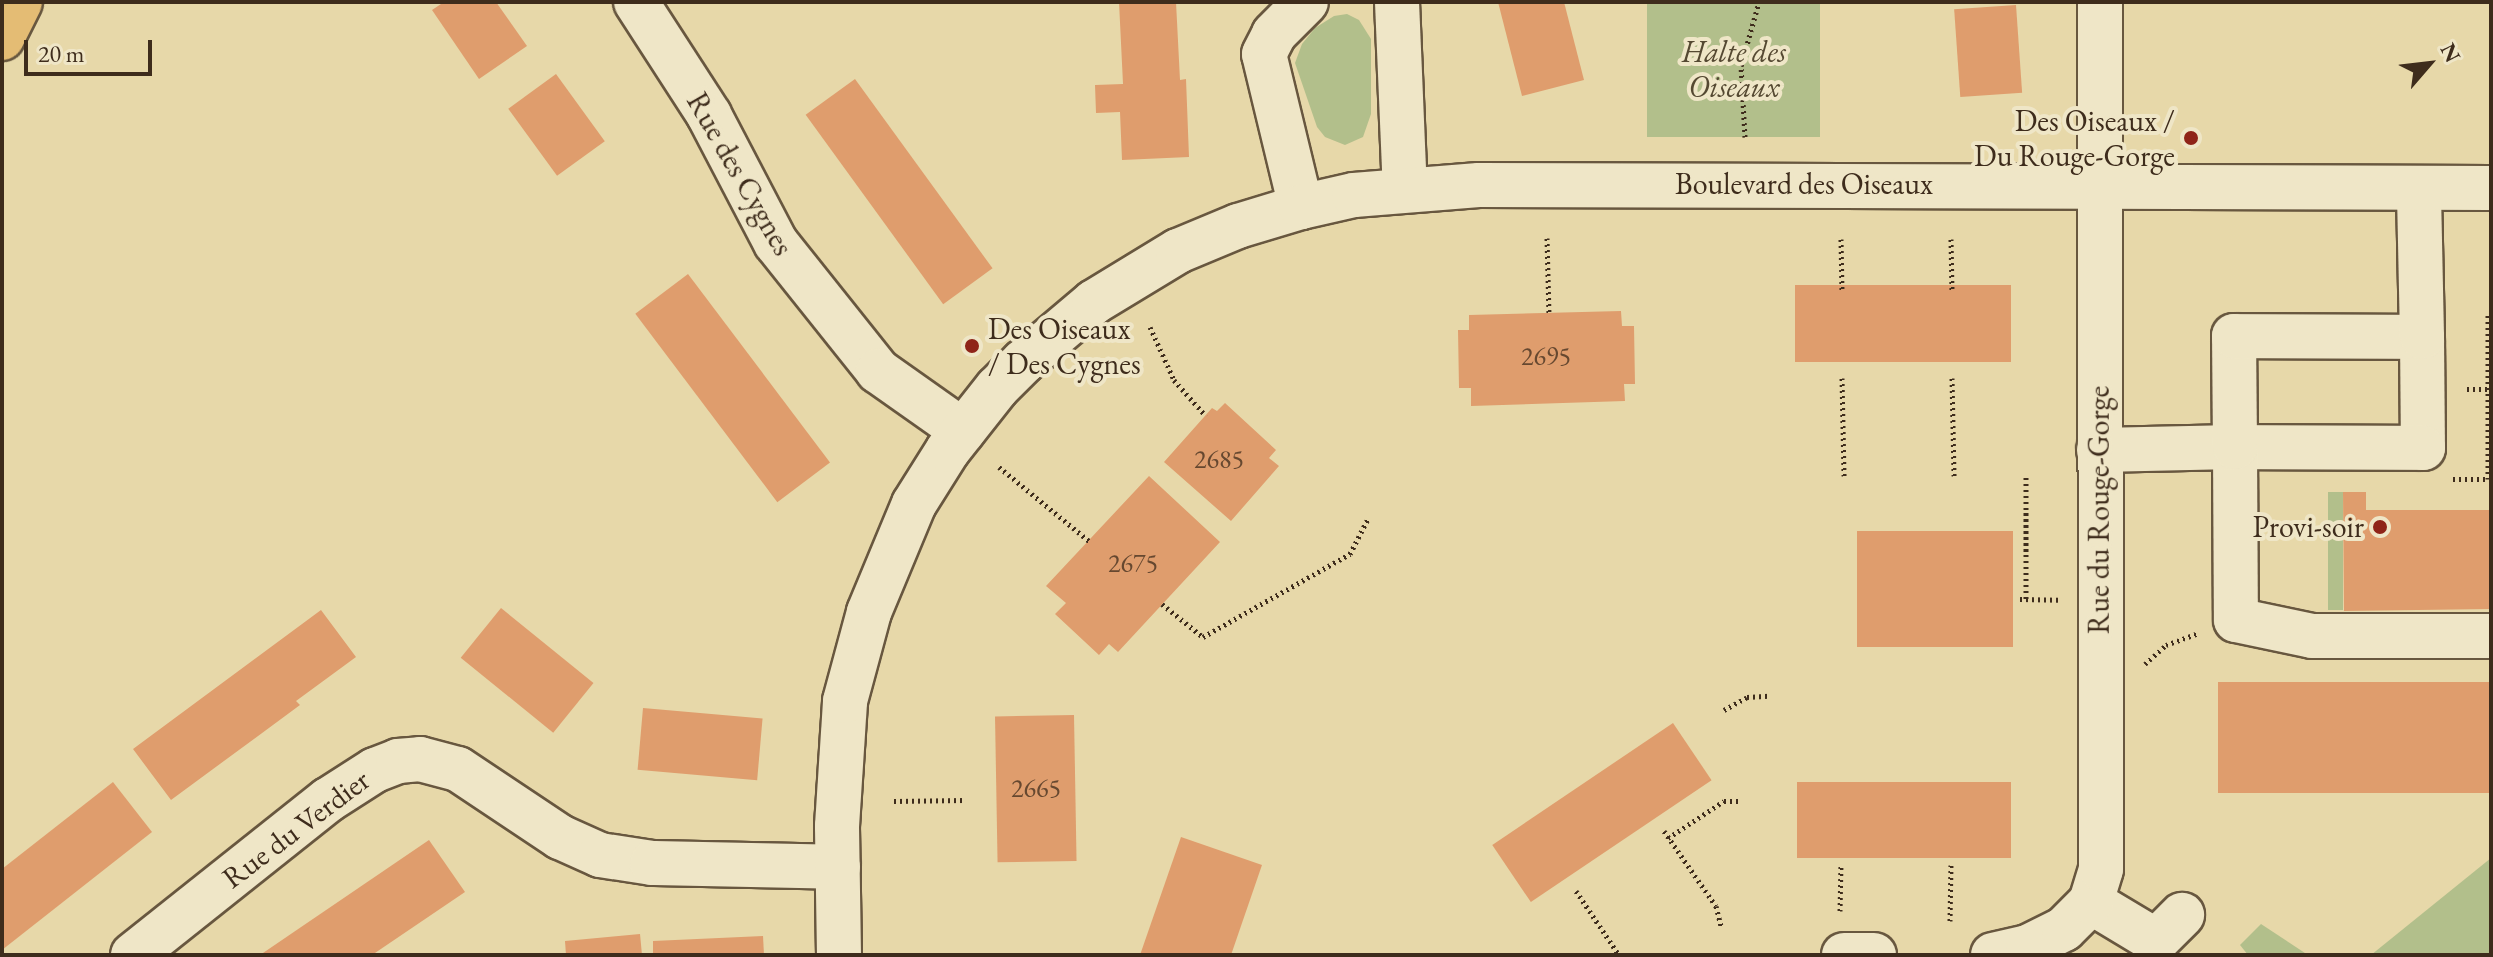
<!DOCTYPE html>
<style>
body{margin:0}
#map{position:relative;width:2493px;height:957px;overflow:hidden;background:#e7d8a9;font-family:"EB Garamond",serif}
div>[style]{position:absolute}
.green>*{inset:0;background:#b2bf8b;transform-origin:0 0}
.building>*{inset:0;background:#df9d6d;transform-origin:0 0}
.path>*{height:5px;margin-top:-2.5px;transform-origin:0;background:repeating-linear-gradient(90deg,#3e2c1c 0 2px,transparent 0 6px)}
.roads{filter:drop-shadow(2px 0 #68573f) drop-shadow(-2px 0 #68573f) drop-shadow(0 2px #68573f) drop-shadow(0 -2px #68573f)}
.minor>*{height:44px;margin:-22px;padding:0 22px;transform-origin:22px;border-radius:22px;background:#efe6c7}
.major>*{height:44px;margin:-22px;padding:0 22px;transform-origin:22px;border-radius:22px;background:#e4bc74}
.dots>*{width:22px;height:22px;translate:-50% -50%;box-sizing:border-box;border:4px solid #efe6c7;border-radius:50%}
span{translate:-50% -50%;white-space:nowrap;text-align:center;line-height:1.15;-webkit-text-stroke:8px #efe6c7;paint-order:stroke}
.number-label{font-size:26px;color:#664830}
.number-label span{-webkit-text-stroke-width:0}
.park-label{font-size:30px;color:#554932;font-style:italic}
.poi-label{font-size:30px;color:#3e2c1c}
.right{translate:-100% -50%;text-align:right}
.left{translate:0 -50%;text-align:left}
.street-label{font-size:30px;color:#3e2c1c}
.frame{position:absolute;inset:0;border:4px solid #3e2c1c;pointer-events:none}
.north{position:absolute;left:2389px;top:24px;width:80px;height:80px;-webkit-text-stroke:6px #efe6c7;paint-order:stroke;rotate:62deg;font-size:22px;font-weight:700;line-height:32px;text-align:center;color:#3e2c1c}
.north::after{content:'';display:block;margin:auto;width:28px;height:36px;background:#3e2c1c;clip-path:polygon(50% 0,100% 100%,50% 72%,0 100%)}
.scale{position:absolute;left:24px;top:40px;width:128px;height:36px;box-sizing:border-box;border:4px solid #3e2c1c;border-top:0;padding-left:10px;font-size:24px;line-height:28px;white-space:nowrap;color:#3e2c1c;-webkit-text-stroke:6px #efe6c7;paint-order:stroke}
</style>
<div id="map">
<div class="green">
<i style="left:1647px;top:2px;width:173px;height:135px"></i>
<i style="clip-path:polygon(1347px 14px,1359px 20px,1371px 39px,1371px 114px,1363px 137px,1345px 145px,1325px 137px,1317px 127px,1295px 63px,1302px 44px,1315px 28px,1334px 16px)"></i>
<i style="left:2328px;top:492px;width:15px;height:118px"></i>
<i style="clip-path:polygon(2491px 858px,2491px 955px,2371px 955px)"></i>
<i style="clip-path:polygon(2261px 924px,2308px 955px,2248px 955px,2240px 945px)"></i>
</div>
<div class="building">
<i style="clip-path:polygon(444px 2px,496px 2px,527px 46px,479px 79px,432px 10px)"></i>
<i style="clip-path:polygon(1119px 2px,1176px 2px,1180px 80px,1186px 79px,1189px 157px,1122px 160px,1120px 112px,1096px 113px,1095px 85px,1123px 84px)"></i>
<i style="clip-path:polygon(1498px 2px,1564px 2px,1584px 80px,1522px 96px)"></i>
<i style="left:2016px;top:5px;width:88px;height:62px;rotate:86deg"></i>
<i style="left:556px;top:74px;width:83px;height:59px;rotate:54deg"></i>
<i style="left:855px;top:79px;width:234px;height:61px;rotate:54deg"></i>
<i style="left:688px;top:274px;width:236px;height:66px;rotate:53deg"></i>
<i style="left:2011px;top:285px;width:77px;height:216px;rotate:90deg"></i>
<i style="clip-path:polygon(1621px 311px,1622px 326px,1634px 326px,1635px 384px,1624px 384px,1625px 401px,1471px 406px,1471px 388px,1459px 388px,1458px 330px,1469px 330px,1469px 315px)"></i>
<i style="clip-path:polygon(1225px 403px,1276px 450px,1269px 458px,1279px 466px,1231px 521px,1164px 462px,1212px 408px,1217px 411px)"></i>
<i style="clip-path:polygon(1149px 476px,1220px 542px,1118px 652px,1109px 644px,1099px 655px,1055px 614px,1066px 603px,1046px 586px)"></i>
<i style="clip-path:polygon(2343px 492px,2366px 492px,2366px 510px,2491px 510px,2491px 609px,2344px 611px)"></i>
<i style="left:1857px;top:531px;width:156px;height:116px"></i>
<i style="left:501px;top:608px;width:119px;height:64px;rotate:39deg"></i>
<i style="clip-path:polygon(321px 610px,356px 657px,296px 701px,300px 705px,171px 800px,133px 749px)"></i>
<i style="left:2218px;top:682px;width:273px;height:111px"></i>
<i style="left:643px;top:708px;width:120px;height:62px;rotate:5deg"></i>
<i style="left:1074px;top:715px;width:146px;height:79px;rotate:89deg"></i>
<i style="left:1673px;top:723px;width:69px;height:218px;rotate:56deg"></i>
<i style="clip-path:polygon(113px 782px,152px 832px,2px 950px,2px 869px)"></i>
<i style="left:2011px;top:782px;width:76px;height:214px;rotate:90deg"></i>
<i style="clip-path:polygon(1181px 837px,1262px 865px,1231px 955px,1140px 955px)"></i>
<i style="clip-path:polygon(429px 840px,465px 892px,372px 955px,260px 955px)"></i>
<i style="clip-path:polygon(640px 934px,642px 955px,566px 955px,565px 941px)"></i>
<i style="clip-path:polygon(763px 936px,764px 955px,653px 955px,653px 941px)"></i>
</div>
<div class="path">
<i style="left:1745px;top:137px;width:71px;rotate:-93.2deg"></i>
<i style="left:1741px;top:66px;width:66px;rotate:-74.3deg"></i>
<i style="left:1547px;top:238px;width:75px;rotate:88.5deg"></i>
<i style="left:1841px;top:239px;width:51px;rotate:88.9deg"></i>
<i style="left:1951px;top:239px;width:53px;rotate:88.9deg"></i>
<i style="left:1150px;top:327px;width:58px;rotate:65.6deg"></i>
<i style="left:1174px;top:380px;width:48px;rotate:48.4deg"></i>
<i style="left:1842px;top:378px;width:98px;rotate:88.8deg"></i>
<i style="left:1952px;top:378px;width:98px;rotate:88.8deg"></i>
<i style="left:2467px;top:389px;width:21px"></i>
<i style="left:999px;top:467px;width:117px;rotate:39.4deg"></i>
<i style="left:2453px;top:479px;width:35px"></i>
<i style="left:2488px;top:479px;width:164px;rotate:-90deg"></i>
<i style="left:2020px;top:599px;width:39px;rotate:1deg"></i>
<i style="left:2026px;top:599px;width:123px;rotate:-90deg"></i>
<i style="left:1162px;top:604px;width:53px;rotate:38.8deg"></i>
<i style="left:1203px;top:637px;width:169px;rotate:-29.5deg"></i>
<i style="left:1350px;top:554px;width:39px;rotate:-63deg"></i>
<i style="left:2145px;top:664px;width:28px;rotate:-42deg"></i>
<i style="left:2166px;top:645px;width:33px;rotate:-20deg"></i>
<i style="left:1724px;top:710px;width:26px;rotate:-29deg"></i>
<i style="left:1747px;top:697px;width:22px;rotate:-3deg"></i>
<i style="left:894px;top:801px;width:71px;rotate:-0.8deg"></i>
<i style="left:1664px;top:831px;width:91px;rotate:55.3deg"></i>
<i style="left:1716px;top:906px;width:21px;rotate:76deg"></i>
<i style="left:1668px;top:838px;width:67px;rotate:-33.5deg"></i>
<i style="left:1724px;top:801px;width:16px"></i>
<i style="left:1576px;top:891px;width:77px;rotate:56.1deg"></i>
<i style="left:1840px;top:911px;width:47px;rotate:-88.8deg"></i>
<i style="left:1950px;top:921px;width:56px;rotate:-89deg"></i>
</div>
<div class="roads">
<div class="minor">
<i style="left:636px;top:2px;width:135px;rotate:57.1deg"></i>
<i style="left:709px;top:115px;width:144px;rotate:62.4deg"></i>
<i style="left:776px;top:243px;width:164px;rotate:51.4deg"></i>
<i style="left:878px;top:371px;width:104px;rotate:35.2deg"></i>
<i style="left:1397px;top:2px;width:188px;rotate:87.6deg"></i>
<i style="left:1301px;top:207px;width:157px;rotate:-103.6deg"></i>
<i style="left:1264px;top:54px;width:22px;rotate:-63deg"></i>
<i style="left:1274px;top:34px;width:45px;rotate:-45deg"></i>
<i style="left:2422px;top:337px;width:111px;rotate:89.5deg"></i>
<i style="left:2423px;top:448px;width:188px;rotate:-179.7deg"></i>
<i style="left:2235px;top:447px;width:173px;rotate:89.7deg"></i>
<i style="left:2236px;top:620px;width:78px;rotate:11.9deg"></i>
<i style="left:2312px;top:636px;width:179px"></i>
<i style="left:2099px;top:450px;width:136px;rotate:-1.3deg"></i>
<i style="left:2235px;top:447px;width:111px;rotate:-90.5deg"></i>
<i style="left:2234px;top:336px;width:188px;rotate:0.3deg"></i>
<i style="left:2422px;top:337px;width:148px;rotate:-91.2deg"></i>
<i style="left:2091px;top:902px;width:76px;rotate:31deg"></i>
<i style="left:2156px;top:941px;width:37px;rotate:-45deg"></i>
<i style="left:133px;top:955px;width:249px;rotate:-38.5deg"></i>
<i style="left:328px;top:800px;width:56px;rotate:-32.6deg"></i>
<i style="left:375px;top:770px;width:25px;rotate:-21deg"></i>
<i style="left:398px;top:761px;width:22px;rotate:-5deg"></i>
<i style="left:420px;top:759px;width:39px;rotate:15deg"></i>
<i style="left:458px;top:769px;width:123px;rotate:33.7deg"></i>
<i style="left:560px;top:837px;width:44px;rotate:24.2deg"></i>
<i style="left:600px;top:855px;width:53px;rotate:8.7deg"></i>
<i style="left:652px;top:863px;width:186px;rotate:1.2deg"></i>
<i style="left:839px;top:955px;width:129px;rotate:-90.9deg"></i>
<i style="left:837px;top:826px;width:125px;rotate:-86.3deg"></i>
<i style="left:845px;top:701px;width:92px;rotate:-74.9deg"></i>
<i style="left:869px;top:612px;width:117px;rotate:-67.4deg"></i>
<i style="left:914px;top:504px;width:64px;rotate:-57.8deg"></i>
<i style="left:948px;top:450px;width:79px;rotate:-51.7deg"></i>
<i style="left:997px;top:388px;width:37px;rotate:-45deg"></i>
<i style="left:1023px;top:362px;width:93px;rotate:-40.2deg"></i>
<i style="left:1094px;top:302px;width:98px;rotate:-31.3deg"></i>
<i style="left:1178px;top:251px;width:65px;rotate:-22.6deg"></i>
<i style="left:1238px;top:226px;width:66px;rotate:-16.8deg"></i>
<i style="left:1301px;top:207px;width:54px;rotate:-12.8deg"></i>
<i style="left:1354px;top:195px;width:125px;rotate:-4.6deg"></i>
<i style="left:1479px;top:185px;width:1012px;rotate:0.17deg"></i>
<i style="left:1844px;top:955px;width:30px"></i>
<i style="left:1993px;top:955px;width:36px;rotate:-13deg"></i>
<i style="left:2028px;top:947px;width:40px;rotate:-26.6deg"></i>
<i style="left:2064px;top:929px;width:38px;rotate:-45deg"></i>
<i style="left:2091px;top:902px;width:34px;rotate:-73deg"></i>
<i style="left:2101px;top:869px;width:867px;rotate:-90.07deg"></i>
</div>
<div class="major">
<i style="left:2px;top:38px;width:40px;rotate:-63.4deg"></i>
</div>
</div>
<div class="dots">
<i style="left:2191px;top:138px;background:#8f2418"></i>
<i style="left:972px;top:346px;background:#8f2418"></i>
<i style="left:2380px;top:527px;background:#8f2418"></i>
</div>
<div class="number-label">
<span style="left:1546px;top:357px">2695</span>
<span style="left:1219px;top:460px">2685</span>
<span style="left:1133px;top:564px">2675</span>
<span style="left:1036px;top:789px">2665</span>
</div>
<div class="park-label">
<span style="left:1734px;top:69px">Halte des<br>Oiseaux</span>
</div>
<div class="poi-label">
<span class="right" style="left:2175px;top:138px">Des Oiseaux /<br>Du Rouge-Gorge</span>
<span class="left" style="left:988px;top:346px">Des Oiseaux<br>/ Des Cygnes</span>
<span class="right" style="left:2364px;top:527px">Provi-soir</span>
</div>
<div class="street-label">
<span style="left:740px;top:174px;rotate:60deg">Rue des Cygnes</span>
<span style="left:1804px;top:184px">Boulevard des Oiseaux</span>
<span style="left:2099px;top:510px;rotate:-90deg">Rue du Rouge-Gorge</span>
<span style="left:296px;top:829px;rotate:-37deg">Rue du Verdier</span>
</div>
<div class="frame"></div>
<div class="north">N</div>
<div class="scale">20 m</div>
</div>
